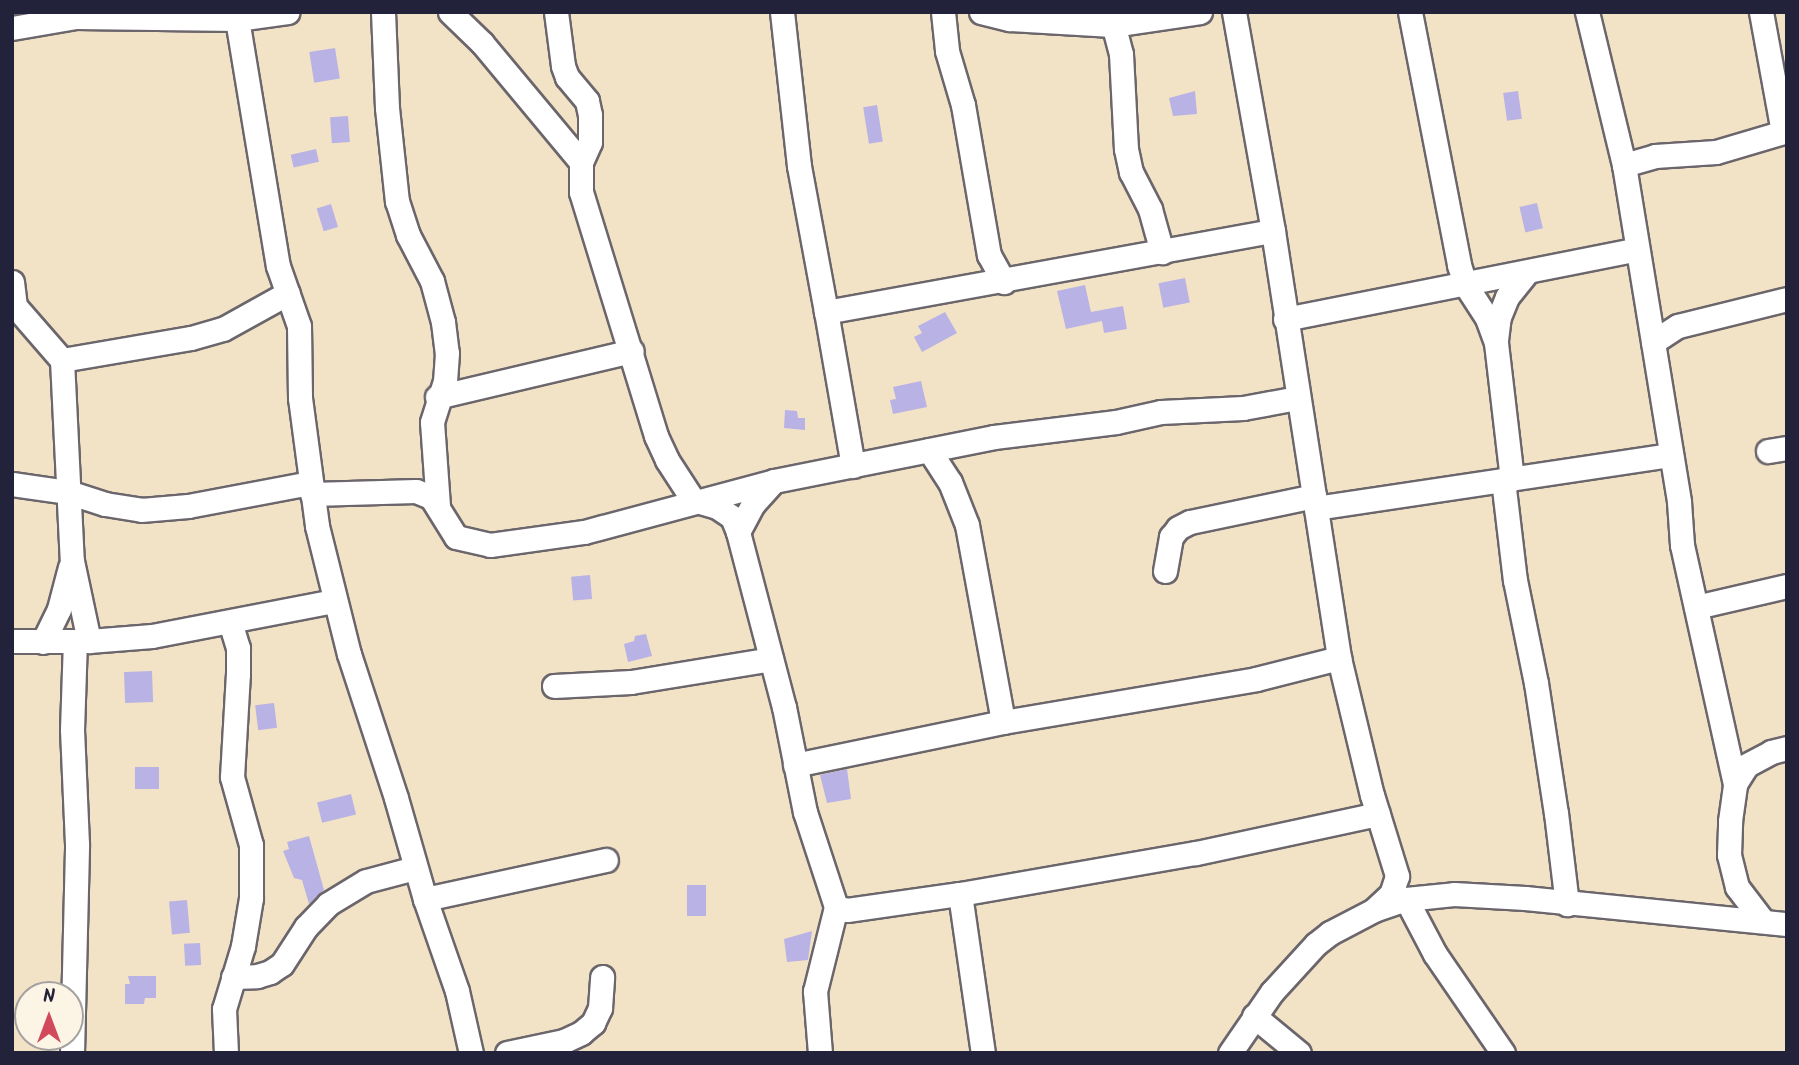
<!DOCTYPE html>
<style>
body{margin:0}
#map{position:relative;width:1799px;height:1065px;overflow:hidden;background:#f3e3c6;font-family:Kalam,sans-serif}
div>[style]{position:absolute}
.building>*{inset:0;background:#b9b2e5;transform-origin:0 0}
.roads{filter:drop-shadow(2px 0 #6b666c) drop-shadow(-2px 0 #6b666c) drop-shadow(0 2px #6b666c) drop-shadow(0 -2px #6b666c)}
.minor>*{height:23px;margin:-11.5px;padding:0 11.5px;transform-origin:11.5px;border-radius:11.5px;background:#fff}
span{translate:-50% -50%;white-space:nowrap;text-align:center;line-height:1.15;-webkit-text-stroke:7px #fcf5e5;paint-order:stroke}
.frame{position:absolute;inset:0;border:14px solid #22223b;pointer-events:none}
.north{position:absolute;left:14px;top:981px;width:70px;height:70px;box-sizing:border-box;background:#fcf5e5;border:2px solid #a5a1a1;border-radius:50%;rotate:0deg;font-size:19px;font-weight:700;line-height:28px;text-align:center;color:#22223b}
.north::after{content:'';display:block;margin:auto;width:24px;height:32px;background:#d1495b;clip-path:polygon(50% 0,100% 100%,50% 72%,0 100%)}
</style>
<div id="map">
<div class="building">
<i style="left:335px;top:48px;width:31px;height:26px;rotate:81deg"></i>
<i style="clip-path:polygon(1195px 91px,1197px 114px,1173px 116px,1169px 98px)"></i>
<i style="left:1518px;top:91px;width:28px;height:15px;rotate:82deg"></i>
<i style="left:877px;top:105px;width:37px;height:14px;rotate:81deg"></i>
<i style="left:348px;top:116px;width:26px;height:18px;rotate:86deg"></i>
<i style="left:316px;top:149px;width:13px;height:26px;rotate:77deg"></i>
<i style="left:1537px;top:203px;width:26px;height:18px;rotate:77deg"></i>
<i style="left:331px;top:204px;width:24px;height:15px;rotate:73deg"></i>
<i style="left:1185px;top:278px;width:25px;height:27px;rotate:79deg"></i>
<i style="clip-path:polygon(1085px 285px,1091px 312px,1123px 306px,1127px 329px,1104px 333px,1102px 321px,1066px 329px,1057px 291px)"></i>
<i style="clip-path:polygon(945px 312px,957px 333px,922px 352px,914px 337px,922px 333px,918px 326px)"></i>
<i style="clip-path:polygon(921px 381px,927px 407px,893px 414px,890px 400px,896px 399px,893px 387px)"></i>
<i style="clip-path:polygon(785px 410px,797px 411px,798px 418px,805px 418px,805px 430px,784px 428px)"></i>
<i style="left:590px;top:575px;width:24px;height:19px;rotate:85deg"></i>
<i style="clip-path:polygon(646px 634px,652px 656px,628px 662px,624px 644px,634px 641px,635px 636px)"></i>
<i style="left:152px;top:671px;width:31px;height:28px;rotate:88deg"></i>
<i style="left:274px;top:703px;width:25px;height:19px;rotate:83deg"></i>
<i style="left:135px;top:767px;width:24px;height:22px"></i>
<i style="clip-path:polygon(847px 769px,851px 799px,827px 803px,820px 775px)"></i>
<i style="left:351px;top:794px;width:21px;height:35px;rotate:76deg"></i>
<i style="clip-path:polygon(309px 836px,324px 890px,309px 904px,302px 880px,294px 878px,283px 851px,289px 849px,287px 842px)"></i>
<i style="left:687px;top:885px;width:19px;height:31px"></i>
<i style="left:187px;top:900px;width:33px;height:18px;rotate:85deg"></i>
<i style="clip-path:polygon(812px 931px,808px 960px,787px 962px,784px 939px)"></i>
<i style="left:200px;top:943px;width:22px;height:16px;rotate:87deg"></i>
<i style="clip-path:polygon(128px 976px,156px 976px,156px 998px,145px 998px,144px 1004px,125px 1004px,125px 984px,130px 984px)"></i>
</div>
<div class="roads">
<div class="minor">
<i style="left:383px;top:12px;width:96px;rotate:87.6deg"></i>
<i style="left:387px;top:108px;width:94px;rotate:83.9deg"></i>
<i style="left:397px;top:201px;width:36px;rotate:72deg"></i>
<i style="left:408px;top:235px;width:52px;rotate:62.4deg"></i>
<i style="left:432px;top:281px;width:42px;rotate:75deg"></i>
<i style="left:443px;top:322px;width:31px;rotate:83deg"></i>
<i style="left:447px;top:353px;width:28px;rotate:94deg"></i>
<i style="left:445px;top:381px;width:43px;rotate:107.6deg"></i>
<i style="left:432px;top:422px;width:84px;rotate:85.9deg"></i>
<i style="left:450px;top:12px;width:45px;rotate:44.1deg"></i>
<i style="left:482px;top:43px;width:155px;rotate:50.2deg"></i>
<i style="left:556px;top:12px;width:54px;rotate:82.6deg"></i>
<i style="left:563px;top:66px;width:12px;rotate:70deg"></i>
<i style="left:567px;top:77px;width:31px;rotate:50deg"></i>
<i style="left:587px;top:101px;width:14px;rotate:78deg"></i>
<i style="left:590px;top:115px;width:27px;rotate:90deg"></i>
<i style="left:590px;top:142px;width:22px;rotate:114deg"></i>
<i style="left:581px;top:162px;width:30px;rotate:90deg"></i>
<i style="left:581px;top:192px;width:255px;rotate:72.9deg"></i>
<i style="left:656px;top:436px;width:26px;rotate:65deg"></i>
<i style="left:667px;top:460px;width:48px;rotate:57deg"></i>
<i style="left:693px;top:500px;width:25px;rotate:16deg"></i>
<i style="left:717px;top:507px;width:18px;rotate:34deg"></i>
<i style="left:732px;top:517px;width:16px;rotate:68deg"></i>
<i style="left:738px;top:532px;width:181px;rotate:75.3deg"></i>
<i style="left:784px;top:707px;width:107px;rotate:78.7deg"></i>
<i style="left:805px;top:812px;width:100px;rotate:71.9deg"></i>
<i style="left:836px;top:907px;width:87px;rotate:104deg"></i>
<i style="left:815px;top:991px;width:62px;rotate:85.4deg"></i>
<i style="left:782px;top:12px;width:155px;rotate:83.7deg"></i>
<i style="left:799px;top:166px;width:148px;rotate:79.5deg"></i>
<i style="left:943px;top:12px;width:39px;rotate:84deg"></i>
<i style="left:947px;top:51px;width:56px;rotate:73.5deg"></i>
<i style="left:963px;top:105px;width:152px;rotate:80.2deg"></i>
<i style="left:989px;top:255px;width:31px;rotate:61deg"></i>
<i style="left:981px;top:12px;width:30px;rotate:14deg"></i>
<i style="left:1010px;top:19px;width:102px;rotate:3.4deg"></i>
<i style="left:1112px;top:25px;width:89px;rotate:-8.4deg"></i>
<i style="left:1110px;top:12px;width:43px;rotate:75.3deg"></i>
<i style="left:1121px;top:54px;width:95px;rotate:87deg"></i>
<i style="left:1126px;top:149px;width:24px;rotate:78deg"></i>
<i style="left:1131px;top:172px;width:42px;rotate:62.8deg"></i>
<i style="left:1150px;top:209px;width:45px;rotate:74.4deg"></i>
<i style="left:1234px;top:12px;width:222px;rotate:79.9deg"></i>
<i style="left:1273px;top:231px;width:432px;rotate:81.2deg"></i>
<i style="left:1339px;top:658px;width:141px;rotate:76.5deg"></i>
<i style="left:1372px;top:795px;width:85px;rotate:72.8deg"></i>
<i style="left:1397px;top:876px;width:19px;rotate:108deg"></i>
<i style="left:1391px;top:894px;width:23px;rotate:137deg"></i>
<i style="left:1410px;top:12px;width:258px;rotate:79deg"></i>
<i style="left:1459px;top:265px;width:20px;rotate:72deg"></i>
<i style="left:1465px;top:284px;width:40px;rotate:57.1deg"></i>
<i style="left:1487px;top:318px;width:27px;rotate:70deg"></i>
<i style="left:1496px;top:343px;width:137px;rotate:83.3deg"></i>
<i style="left:1587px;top:12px;width:157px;rotate:76.4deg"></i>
<i style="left:1624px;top:165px;width:341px;rotate:80.7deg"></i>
<i style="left:1679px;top:502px;width:43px;rotate:86deg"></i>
<i style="left:1682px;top:545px;width:245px;rotate:77.5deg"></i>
<i style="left:1761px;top:12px;width:122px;rotate:79.6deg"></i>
<i style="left:237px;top:19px;width:250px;rotate:80.6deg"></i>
<i style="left:278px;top:266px;width:64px;rotate:70.7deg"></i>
<i style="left:299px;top:326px;width:72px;rotate:89.2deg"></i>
<i style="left:300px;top:398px;width:129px;rotate:82.4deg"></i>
<i style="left:317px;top:526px;width:132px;rotate:76deg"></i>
<i style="left:349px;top:654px;width:151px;rotate:71.9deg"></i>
<i style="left:396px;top:798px;width:105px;rotate:74deg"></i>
<i style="left:425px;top:899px;width:97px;rotate:70.8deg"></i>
<i style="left:457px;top:991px;width:64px;rotate:77.3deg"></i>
<i style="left:12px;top:28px;width:65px;rotate:-9.8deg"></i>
<i style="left:76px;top:17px;width:161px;rotate:0.7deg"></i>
<i style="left:237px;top:19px;width:51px;rotate:-7.8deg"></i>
<i style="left:1624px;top:165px;width:32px;rotate:-16deg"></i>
<i style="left:1655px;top:156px;width:61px;rotate:-3.8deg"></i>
<i style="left:1716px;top:152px;width:74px;rotate:-16.5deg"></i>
<i style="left:12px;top:282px;width:24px;rotate:83deg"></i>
<i style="left:15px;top:306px;width:72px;rotate:49deg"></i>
<i style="left:62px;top:360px;width:201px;rotate:87.2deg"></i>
<i style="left:72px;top:561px;width:82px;rotate:78deg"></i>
<i style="left:1285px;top:319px;width:359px;rotate:-11.2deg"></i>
<i style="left:1496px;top:340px;width:23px;rotate:-83deg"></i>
<i style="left:1499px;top:317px;width:22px;rotate:-68deg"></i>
<i style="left:1507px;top:297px;width:32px;rotate:-51deg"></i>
<i style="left:1653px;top:342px;width:30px;rotate:-33deg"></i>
<i style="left:1678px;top:326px;width:112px;rotate:-13.9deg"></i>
<i style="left:62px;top:360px;width:131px;rotate:-9.7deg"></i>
<i style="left:191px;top:338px;width:33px;rotate:-16deg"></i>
<i style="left:223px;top:329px;width:74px;rotate:-29deg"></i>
<i style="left:437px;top:397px;width:200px;rotate:-13.3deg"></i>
<i style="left:929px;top:450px;width:38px;rotate:57deg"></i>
<i style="left:950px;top:482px;width:46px;rotate:68.4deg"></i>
<i style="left:967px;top:525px;width:200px;rotate:79.6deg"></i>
<i style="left:1768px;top:451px;width:19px;rotate:-9deg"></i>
<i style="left:853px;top:466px;width:156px;rotate:-99.9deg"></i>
<i style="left:826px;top:312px;width:454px;rotate:-10.3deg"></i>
<i style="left:1503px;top:480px;width:101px;rotate:83.2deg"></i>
<i style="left:1515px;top:580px;width:105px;rotate:78.5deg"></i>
<i style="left:1536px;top:683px;width:132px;rotate:81.3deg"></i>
<i style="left:1556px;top:813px;width:92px;rotate:83.1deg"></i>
<i style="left:12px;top:484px;width:57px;rotate:8.1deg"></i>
<i style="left:68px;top:492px;width:39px;rotate:18deg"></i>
<i style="left:105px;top:504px;width:36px;rotate:9deg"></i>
<i style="left:141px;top:510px;width:47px;rotate:-4.9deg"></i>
<i style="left:188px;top:506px;width:124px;rotate:-10.7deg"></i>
<i style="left:312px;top:494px;width:104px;rotate:-1.7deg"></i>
<i style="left:416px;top:491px;width:16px;rotate:22deg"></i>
<i style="left:431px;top:497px;width:47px;rotate:58deg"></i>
<i style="left:456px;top:537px;width:35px;rotate:13deg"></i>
<i style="left:490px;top:545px;width:95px;rotate:-7.9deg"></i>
<i style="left:584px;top:532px;width:197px;rotate:-15deg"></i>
<i style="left:774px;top:481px;width:224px;rotate:-11.3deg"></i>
<i style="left:994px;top:437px;width:123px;rotate:-7deg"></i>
<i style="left:1116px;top:422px;width:46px;rotate:-12.5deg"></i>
<i style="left:1161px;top:412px;width:82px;rotate:-2.8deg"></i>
<i style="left:1243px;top:408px;width:55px;rotate:-10.5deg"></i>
<i style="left:1316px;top:508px;width:359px;rotate:-8.5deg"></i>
<i style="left:738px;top:532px;width:32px;rotate:-62deg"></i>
<i style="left:753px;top:504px;width:31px;rotate:-48deg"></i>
<i style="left:1165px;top:571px;width:35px;rotate:-80deg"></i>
<i style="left:1171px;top:537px;width:11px;rotate:-52deg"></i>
<i style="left:1178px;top:528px;width:13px;rotate:-27deg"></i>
<i style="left:1190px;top:522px;width:127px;rotate:-11.8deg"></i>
<i style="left:1696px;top:607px;width:93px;rotate:-13deg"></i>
<i style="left:12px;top:641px;width:77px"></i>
<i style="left:89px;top:641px;width:63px;rotate:-4.5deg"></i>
<i style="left:152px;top:636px;width:185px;rotate:-10.9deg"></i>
<i style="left:43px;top:642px;width:37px;rotate:-64deg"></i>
<i style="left:59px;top:609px;width:43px;rotate:-75.3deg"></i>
<i style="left:554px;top:686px;width:77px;rotate:-3deg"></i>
<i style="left:631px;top:682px;width:142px;rotate:-9.3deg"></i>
<i style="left:795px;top:765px;width:212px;rotate:-11.7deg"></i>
<i style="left:1003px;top:722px;width:257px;rotate:-9.6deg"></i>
<i style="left:1256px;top:679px;width:86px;rotate:-14.2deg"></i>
<i style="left:960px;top:894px;width:240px;rotate:-9.9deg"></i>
<i style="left:1196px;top:853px;width:186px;rotate:-12.1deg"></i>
<i style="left:425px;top:899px;width:185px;rotate:-12.2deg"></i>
<i style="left:1406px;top:899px;width:62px;rotate:62.2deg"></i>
<i style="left:1435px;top:954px;width:120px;rotate:55.5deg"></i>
<i style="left:836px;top:907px;width:11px;rotate:15deg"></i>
<i style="left:847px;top:910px;width:114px;rotate:-8.1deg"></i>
<i style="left:960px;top:894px;width:161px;rotate:81.8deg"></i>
<i style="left:1763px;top:921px;width:43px;rotate:-127.4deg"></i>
<i style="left:1737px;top:887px;width:33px;rotate:-104deg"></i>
<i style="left:1729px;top:855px;width:34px;rotate:-88deg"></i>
<i style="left:1730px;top:821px;width:37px;rotate:-82deg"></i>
<i style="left:1735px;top:784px;width:22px;rotate:-58deg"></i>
<i style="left:1747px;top:765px;width:27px;rotate:-28deg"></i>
<i style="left:1771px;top:752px;width:16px;rotate:-14deg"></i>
<i style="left:233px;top:977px;width:24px;rotate:-2deg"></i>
<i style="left:257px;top:976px;width:14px;rotate:-17deg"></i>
<i style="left:270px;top:972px;width:14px;rotate:-34deg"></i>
<i style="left:282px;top:964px;width:44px;rotate:-57deg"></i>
<i style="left:306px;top:927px;width:32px;rotate:-46deg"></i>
<i style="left:328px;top:904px;width:44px;rotate:-31.2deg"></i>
<i style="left:366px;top:881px;width:51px;rotate:-14.9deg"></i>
<i style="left:1254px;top:1016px;width:58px;rotate:39.4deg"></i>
<i style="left:72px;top:1053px;width:209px;rotate:-88.6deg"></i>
<i style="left:77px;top:844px;width:114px;rotate:-92.5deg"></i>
<i style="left:72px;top:730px;width:89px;rotate:-88.1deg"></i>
<i style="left:226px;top:1053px;width:44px;rotate:-92.6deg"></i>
<i style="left:224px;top:1009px;width:66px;rotate:-73.2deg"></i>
<i style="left:243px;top:946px;width:49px;rotate:-80.5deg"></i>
<i style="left:251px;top:898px;width:53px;rotate:-90deg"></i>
<i style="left:251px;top:845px;width:71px;rotate:-105.6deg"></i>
<i style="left:232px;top:777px;width:103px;rotate:-86.7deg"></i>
<i style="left:238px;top:674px;width:26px;rotate:-90deg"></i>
<i style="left:238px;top:648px;width:27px;rotate:-107deg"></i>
<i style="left:507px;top:1053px;width:58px;rotate:-11.9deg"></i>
<i style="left:564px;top:1041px;width:19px;rotate:-25deg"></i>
<i style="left:581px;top:1033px;width:16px;rotate:-40deg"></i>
<i style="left:593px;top:1023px;width:17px;rotate:-65deg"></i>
<i style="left:600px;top:1008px;width:31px;rotate:-86deg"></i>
<i style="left:1230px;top:1053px;width:74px;rotate:-55.5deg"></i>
<i style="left:1272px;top:992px;width:65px;rotate:-47.5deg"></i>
<i style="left:1316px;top:944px;width:18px;rotate:-38deg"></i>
<i style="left:1330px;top:933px;width:50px;rotate:-27.6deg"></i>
<i style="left:1374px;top:910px;width:34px;rotate:-19deg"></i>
<i style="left:1406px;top:899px;width:48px;rotate:-5.9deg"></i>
<i style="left:1454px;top:894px;width:71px;rotate:3.2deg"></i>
<i style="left:1525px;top:898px;width:263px;rotate:5.7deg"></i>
</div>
</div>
<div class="frame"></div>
<div class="north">N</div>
</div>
